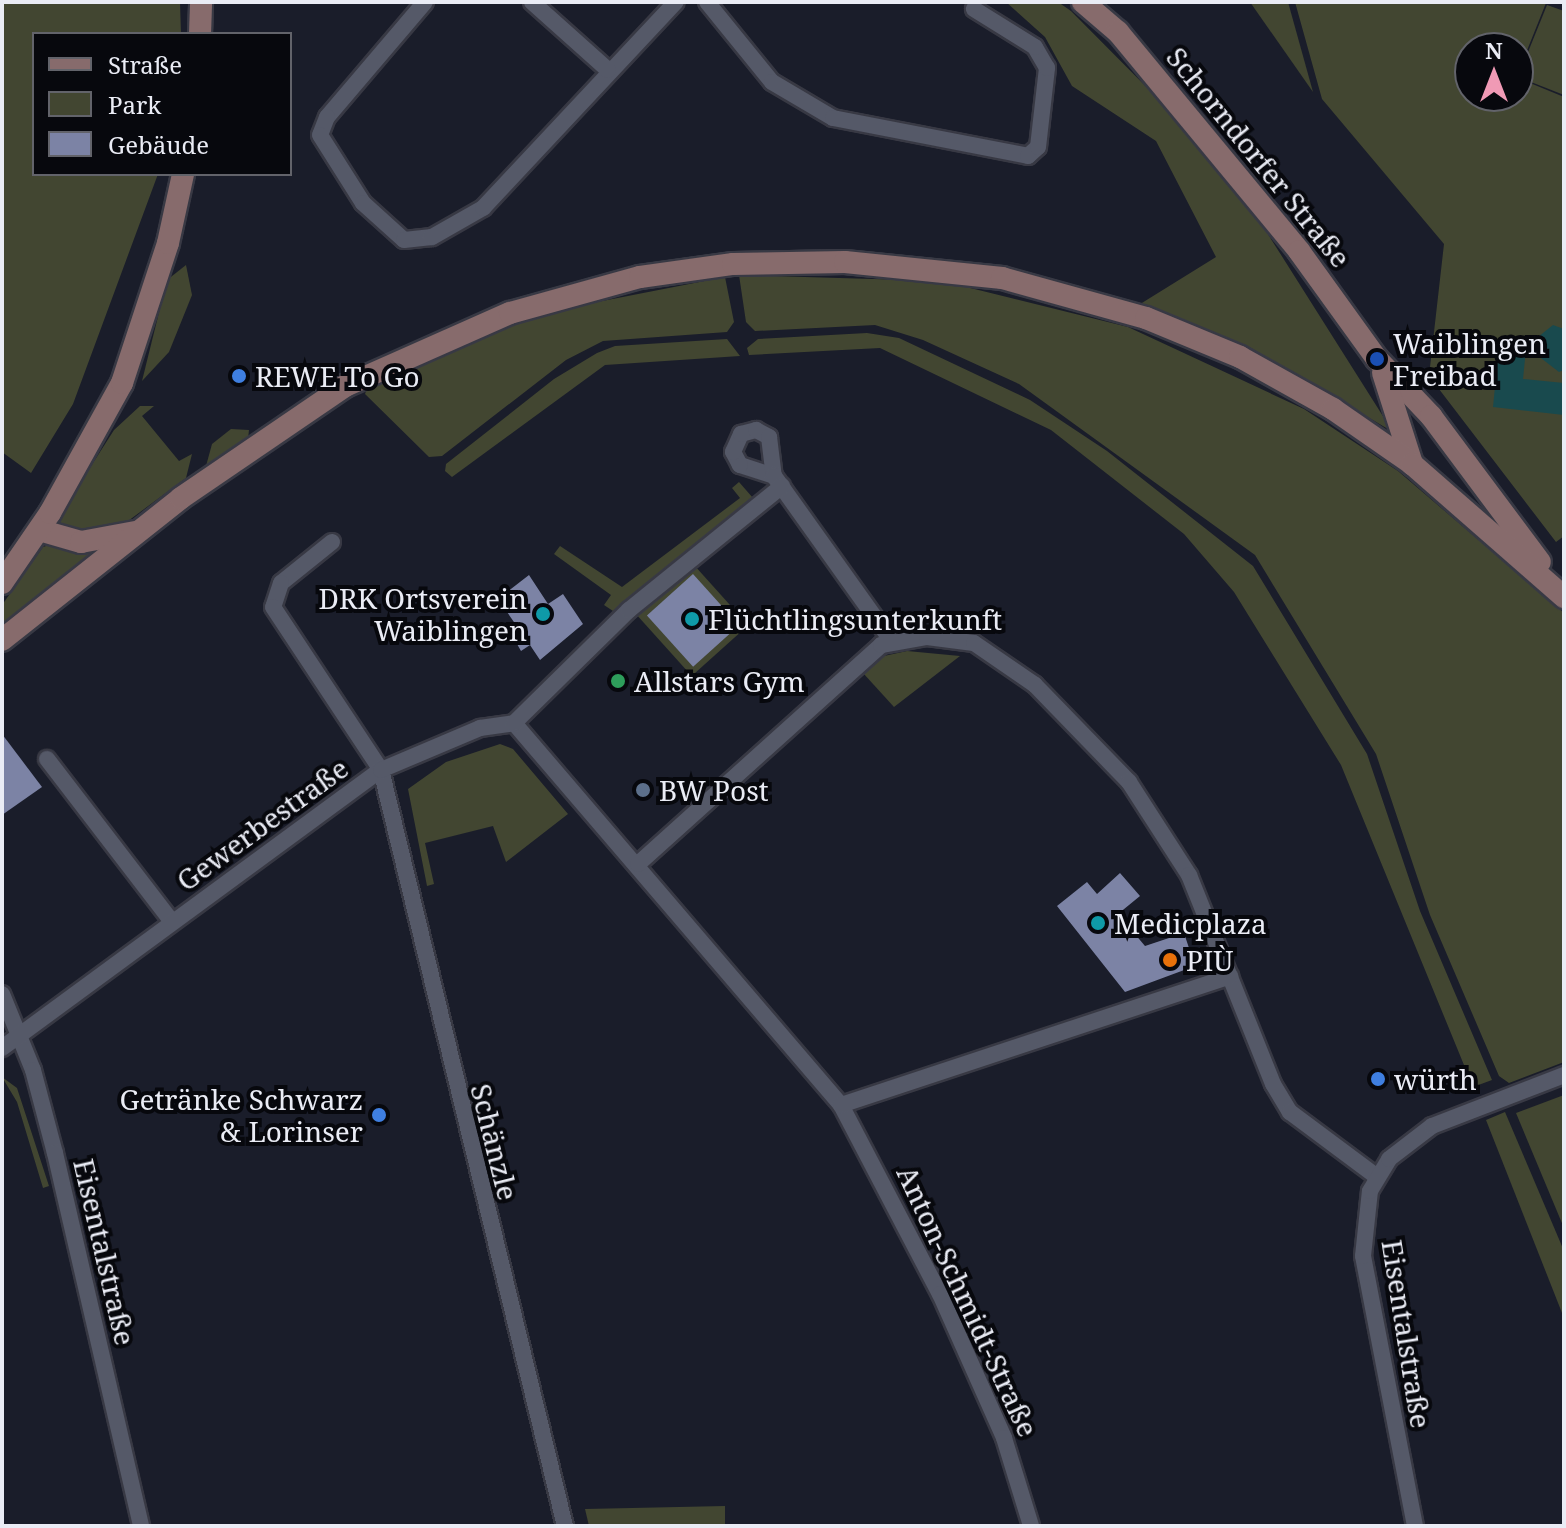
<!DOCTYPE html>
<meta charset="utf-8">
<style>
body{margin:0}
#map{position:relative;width:1566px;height:1528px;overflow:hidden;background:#1a1d2a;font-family:"Noto Serif",serif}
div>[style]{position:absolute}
.green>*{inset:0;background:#424631;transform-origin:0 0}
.water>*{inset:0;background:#194a4e}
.building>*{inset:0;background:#7c83a5;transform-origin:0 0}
.roads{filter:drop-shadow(2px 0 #383944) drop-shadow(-2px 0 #383944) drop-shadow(0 2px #383944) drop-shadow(0 -2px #383944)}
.street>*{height:16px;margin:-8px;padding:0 8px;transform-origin:8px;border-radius:8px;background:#555968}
.secondary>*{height:22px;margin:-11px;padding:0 11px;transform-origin:11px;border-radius:11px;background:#876b6c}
.dots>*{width:22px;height:22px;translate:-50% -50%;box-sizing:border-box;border:4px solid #07080d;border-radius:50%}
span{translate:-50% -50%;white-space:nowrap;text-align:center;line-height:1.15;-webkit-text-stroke:8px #07080d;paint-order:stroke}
.street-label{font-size:28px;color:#eaecf5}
.poi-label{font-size:28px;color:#eaecf5}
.left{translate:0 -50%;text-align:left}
.right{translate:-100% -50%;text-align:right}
.frame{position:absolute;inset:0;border:4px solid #eaecf5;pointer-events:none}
.legend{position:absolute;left:32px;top:32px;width:260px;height:144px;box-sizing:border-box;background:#07080d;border:2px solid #62636a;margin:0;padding:10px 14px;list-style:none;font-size:24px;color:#eaecf5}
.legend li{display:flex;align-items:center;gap:16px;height:40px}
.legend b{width:40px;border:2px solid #62636a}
.north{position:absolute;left:1454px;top:32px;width:80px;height:80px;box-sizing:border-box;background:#07080d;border:2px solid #62636a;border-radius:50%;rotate:0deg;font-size:22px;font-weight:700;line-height:32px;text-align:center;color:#eaecf5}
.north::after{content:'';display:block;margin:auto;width:28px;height:36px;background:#f09ab5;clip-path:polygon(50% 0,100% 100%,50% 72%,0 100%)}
</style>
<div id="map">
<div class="green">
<i style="clip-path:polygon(2px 2px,180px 2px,181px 34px,34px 34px,34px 174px,158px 174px,73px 404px,31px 473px,2px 452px)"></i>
<i style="clip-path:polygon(1006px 2px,1058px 2px,1071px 11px,1204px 145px,1259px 220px,1393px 432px,1251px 348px,1137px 306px,1216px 257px,1156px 141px,1072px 86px,1045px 37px)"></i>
<i style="clip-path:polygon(1250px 2px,1288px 2px,1313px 92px)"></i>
<i style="clip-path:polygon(1295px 2px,1546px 3px,1518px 73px,1518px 48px,1470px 48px,1470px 96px,1518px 96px,1518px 78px,1564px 97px,1564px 536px,1556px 542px,1429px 376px,1444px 244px,1322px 99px)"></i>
<i style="clip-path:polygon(1547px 5px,1564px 11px,1564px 95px,1518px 77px)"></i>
<i style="clip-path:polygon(186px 265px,192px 295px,169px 352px,142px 381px,167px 280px)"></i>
<i style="clip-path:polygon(739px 275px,942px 281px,1128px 327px,1304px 409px,1398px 471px,1564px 613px,1564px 1062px,1509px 1083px,1499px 1076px,1430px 915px,1376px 754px,1255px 555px,1019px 384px,923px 340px,875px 325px,755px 331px,746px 322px)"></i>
<i style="clip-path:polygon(725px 277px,734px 322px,727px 332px,603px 341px,566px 360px,442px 456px,429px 457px,365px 394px,368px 385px,546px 312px)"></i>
<i style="clip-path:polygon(867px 333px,899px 338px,1030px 400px,1107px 451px,1253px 566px,1367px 754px,1420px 911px,1492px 1080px,1473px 1087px,1341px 765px,1234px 592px,1184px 534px,1051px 430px,880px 348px,749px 355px,747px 348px,758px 339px)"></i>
<i style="clip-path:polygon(727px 339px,740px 356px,605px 365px,452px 477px,445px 471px,446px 464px,554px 379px,597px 353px,615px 346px)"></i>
<i style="clip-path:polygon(140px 406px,154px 406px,142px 416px,179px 461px,192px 454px,186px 478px,124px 524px,90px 536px,54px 524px,114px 430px)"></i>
<i style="clip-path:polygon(231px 429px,249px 430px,248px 439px,206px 466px,212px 444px)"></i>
<i style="clip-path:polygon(739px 482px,753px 498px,613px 611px,604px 605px,611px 595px,554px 554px,560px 546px,622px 587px,740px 498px,732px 488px)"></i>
<i style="clip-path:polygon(52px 544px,99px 550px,2px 632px,2px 605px,43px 547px)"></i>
<i style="left:694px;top:565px;width:81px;height:76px;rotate:48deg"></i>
<i style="clip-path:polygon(907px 651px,960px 656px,894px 707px,863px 673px,884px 656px)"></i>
<i style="clip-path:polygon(500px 744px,513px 749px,568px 814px,506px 862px,493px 826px,425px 843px,434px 884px,427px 886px,408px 789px,446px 762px)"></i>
<i style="clip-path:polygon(2px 1077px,17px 1088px,49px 1186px,43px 1188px,17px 1102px)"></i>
<i style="clip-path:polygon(1564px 1095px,1564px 1228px,1516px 1113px)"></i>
<i style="clip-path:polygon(1505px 1112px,1564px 1251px,1564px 1318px,1486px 1120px)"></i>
<i style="clip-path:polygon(725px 1506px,725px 1526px,589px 1526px,585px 1509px)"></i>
</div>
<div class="water">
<i style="clip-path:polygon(1553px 325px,1564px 329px,1564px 370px,1559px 372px,1537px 355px,1538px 337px)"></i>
<i style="clip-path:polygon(1499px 346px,1526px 349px,1523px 379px,1564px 383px,1564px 415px,1493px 407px)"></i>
</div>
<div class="building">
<i style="left:693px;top:574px;width:69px;height:62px;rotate:48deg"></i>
<i style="clip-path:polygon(529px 575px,548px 604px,563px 594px,583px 624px,540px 660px,530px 645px,521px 651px,509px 630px,516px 625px,498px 599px)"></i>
<i style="clip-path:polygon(2px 734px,42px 787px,2px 815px)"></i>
<i style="clip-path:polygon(1120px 873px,1140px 896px,1118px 914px,1145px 946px,1184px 933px,1195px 966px,1125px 992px,1057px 906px,1087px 882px,1097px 894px)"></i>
</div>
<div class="roads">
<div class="street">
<i style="left:425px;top:2px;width:151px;rotate:130.4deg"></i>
<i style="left:327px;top:117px;width:19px;rotate:111deg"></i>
<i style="left:320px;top:135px;width:80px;rotate:57.7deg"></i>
<i style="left:363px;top:203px;width:55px;rotate:42.1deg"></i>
<i style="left:404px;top:240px;width:28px;rotate:-6deg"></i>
<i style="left:432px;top:237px;width:59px;rotate:-29.6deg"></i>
<i style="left:483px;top:208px;width:282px;rotate:-46.9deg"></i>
<i style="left:532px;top:2px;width:102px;rotate:41.8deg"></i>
<i style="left:707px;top:2px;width:103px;rotate:50.9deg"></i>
<i style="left:772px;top:82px;width:71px;rotate:30.5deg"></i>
<i style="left:833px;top:118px;width:199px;rotate:11deg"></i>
<i style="left:1028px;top:156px;width:13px;rotate:-42deg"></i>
<i style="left:1038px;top:147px;width:80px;rotate:-83.5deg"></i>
<i style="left:1047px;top:68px;width:24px;rotate:-120deg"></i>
<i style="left:1035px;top:47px;width:72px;rotate:-148.1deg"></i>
<i style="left:774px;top:476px;width:36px;rotate:-162deg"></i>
<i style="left:740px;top:465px;width:15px;rotate:-118deg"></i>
<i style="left:733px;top:452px;width:20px;rotate:-66deg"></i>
<i style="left:741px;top:434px;width:16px;rotate:-15deg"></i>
<i style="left:756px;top:430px;width:15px;rotate:28deg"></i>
<i style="left:769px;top:437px;width:39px;rotate:83deg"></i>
<i style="left:774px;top:476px;width:201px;rotate:54.5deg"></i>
<i style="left:332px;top:542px;width:65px;rotate:141.2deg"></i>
<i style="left:281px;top:583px;width:25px;rotate:108deg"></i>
<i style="left:273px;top:607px;width:196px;rotate:56.5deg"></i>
<i style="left:381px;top:770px;width:778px;rotate:76.32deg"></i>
<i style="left:514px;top:723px;width:503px;rotate:49.44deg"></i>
<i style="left:841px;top:1105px;width:213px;rotate:62.4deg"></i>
<i style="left:940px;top:1294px;width:158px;rotate:66deg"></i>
<i style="left:1004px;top:1438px;width:92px;rotate:72.9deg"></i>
<i style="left:47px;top:759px;width:205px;rotate:52.5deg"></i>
<i style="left:638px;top:864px;width:327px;rotate:-42deg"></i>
<i style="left:881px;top:645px;width:47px;rotate:-9.9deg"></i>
<i style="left:927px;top:637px;width:47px;rotate:7.3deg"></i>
<i style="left:974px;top:643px;width:74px;rotate:34.5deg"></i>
<i style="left:1035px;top:685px;width:135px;rotate:45.9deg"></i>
<i style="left:1129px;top:782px;width:111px;rotate:57.2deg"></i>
<i style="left:1189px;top:875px;width:225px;rotate:68.1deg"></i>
<i style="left:1273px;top:1084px;width:33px;rotate:59deg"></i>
<i style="left:1290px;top:1112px;width:107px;rotate:36.7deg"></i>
<i style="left:2px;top:994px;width:82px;rotate:67.8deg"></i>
<i style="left:33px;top:1070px;width:86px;rotate:75.2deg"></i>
<i style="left:55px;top:1153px;width:383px;rotate:77deg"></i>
<i style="left:2px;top:1048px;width:470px;rotate:-36.3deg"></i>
<i style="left:381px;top:770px;width:108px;rotate:-23deg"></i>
<i style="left:480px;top:728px;width:34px;rotate:-8deg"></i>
<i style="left:514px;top:723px;width:161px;rotate:-44.5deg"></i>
<i style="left:629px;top:610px;width:197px;rotate:-39deg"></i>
<i style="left:841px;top:1105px;width:410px;rotate:-18.3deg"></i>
<i style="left:1415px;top:1526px;width:275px;rotate:-100.9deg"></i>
<i style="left:1363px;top:1256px;width:65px;rotate:-83.9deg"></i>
<i style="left:1370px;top:1191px;width:37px;rotate:-59deg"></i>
<i style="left:1389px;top:1159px;width:54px;rotate:-37.5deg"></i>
<i style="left:1432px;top:1126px;width:142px;rotate:-21.1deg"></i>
</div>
<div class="secondary">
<i style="left:1083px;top:2px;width:46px;rotate:40.6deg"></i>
<i style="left:1118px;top:32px;width:284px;rotate:50.4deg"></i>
<i style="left:1299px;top:251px;width:133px;rotate:54.2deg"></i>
<i style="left:1377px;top:359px;width:79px;rotate:46.5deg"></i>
<i style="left:1431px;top:416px;width:182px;rotate:53.3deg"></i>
<i style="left:200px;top:34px;width:32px;rotate:-88deg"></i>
<i style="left:1383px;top:373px;width:96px;rotate:72.3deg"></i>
<i style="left:39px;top:530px;width:44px;rotate:15.9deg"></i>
<i style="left:81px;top:542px;width:55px;rotate:-10.5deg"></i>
<i style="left:2px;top:583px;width:85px;rotate:-55.6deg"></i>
<i style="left:50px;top:513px;width:149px;rotate:-61deg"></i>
<i style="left:122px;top:383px;width:147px;rotate:-71.8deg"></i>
<i style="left:168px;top:243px;width:71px;rotate:-77.7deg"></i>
<i style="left:2px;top:640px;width:228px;rotate:-38.4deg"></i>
<i style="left:181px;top:498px;width:199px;rotate:-34.3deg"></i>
<i style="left:345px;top:386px;width:180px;rotate:-23.9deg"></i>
<i style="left:510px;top:313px;width:135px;rotate:-15.5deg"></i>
<i style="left:640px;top:277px;width:94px;rotate:-8deg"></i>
<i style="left:733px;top:264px;width:112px;rotate:-1deg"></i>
<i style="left:845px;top:262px;width:158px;rotate:5.8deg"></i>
<i style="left:1002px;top:278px;width:149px;rotate:15.5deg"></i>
<i style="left:1146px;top:318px;width:102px;rotate:22.5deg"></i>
<i style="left:1240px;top:357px;width:107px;rotate:29.2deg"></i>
<i style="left:1333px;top:409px;width:96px;rotate:34.8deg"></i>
<i style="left:1412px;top:464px;width:202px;rotate:41.2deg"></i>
</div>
</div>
<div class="dots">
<i style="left:1377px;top:359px;background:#1a4fb4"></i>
<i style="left:239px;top:376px;background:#3f7fe0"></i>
<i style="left:543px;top:614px;background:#0f9aa8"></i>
<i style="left:692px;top:619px;background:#0f9aa8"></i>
<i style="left:618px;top:681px;background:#2e9e5b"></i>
<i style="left:643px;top:790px;background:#5c6f8a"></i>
<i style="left:1098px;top:923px;background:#0f9aa8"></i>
<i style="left:1170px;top:960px;background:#e8710a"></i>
<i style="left:1378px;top:1079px;background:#3f7fe0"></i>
<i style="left:379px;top:1115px;background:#3f7fe0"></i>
</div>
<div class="street-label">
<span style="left:1259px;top:157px;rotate:51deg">Schorndorfer Straße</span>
<span style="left:262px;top:824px;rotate:-36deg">Gewerbestraße</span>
<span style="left:495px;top:1142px;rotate:76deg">Schänzle</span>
<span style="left:105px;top:1252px;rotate:77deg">Eisentalstraße</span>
<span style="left:968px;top:1301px;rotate:65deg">Anton-Schmidt-Straße</span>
<span style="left:1407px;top:1334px;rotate:81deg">Eisentalstraße</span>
</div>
<div class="poi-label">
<span class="left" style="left:1393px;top:359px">Waiblingen<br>Freibad</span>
<span class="left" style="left:255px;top:376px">REWE To Go</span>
<span class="right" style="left:527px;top:614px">DRK Ortsverein<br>Waiblingen</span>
<span class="left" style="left:708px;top:619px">Flüchtlingsunterkunft</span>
<span class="left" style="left:634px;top:681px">Allstars Gym</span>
<span class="left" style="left:659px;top:790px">BW Post</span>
<span class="left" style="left:1114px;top:923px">Medicplaza</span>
<span class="left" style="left:1186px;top:960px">PIÙ</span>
<span class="left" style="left:1394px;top:1079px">würth</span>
<span class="right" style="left:363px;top:1115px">Getränke Schwarz<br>&amp; Lorinser</span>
</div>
<div class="frame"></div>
<ul class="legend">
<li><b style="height:10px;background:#876b6c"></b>Straße</li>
<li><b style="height:22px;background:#424631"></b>Park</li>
<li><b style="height:22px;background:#7c83a5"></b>Gebäude</li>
</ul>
<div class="north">N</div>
</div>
